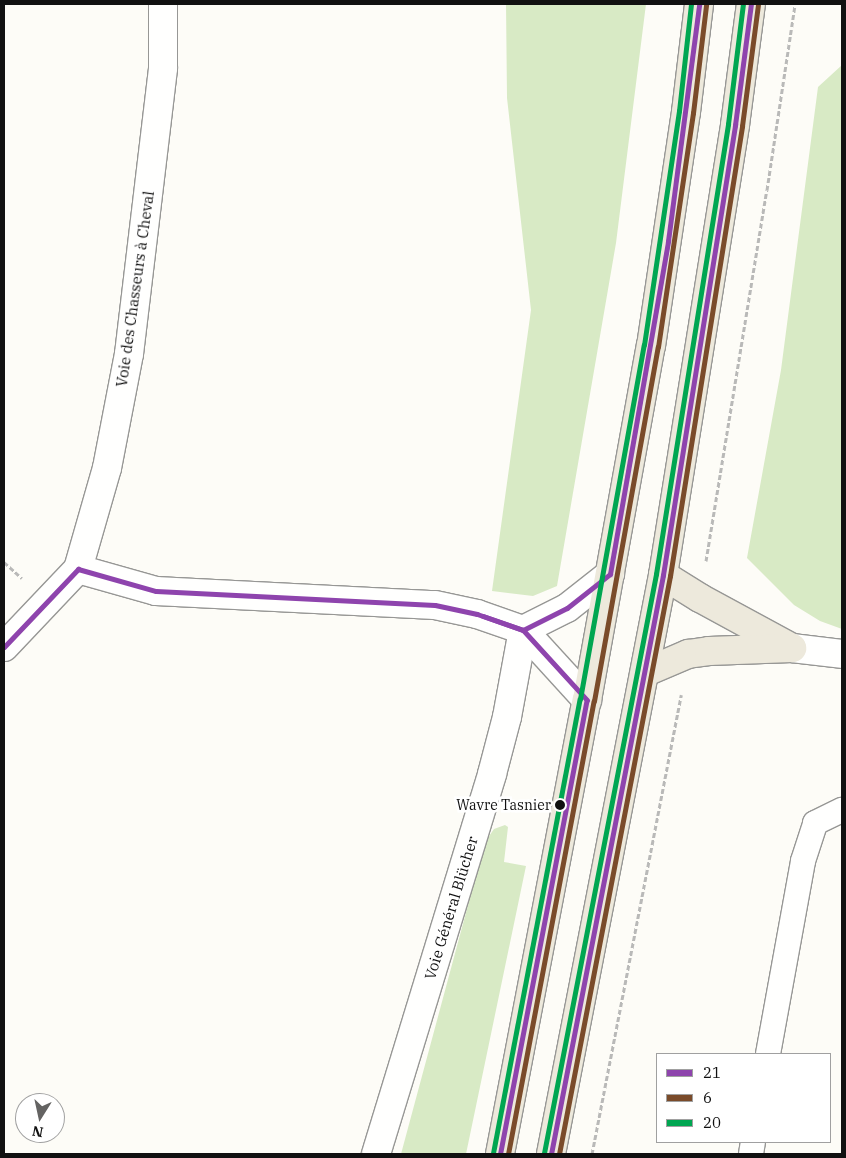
<!DOCTYPE html>
<meta charset="utf-8">
<style>
body{margin:0}
#map{position:relative;width:846px;height:1158px;overflow:hidden;background:#fdfcf7;font-family:"IBM Plex Serif",serif}
div>[style]{position:absolute}
.forest>*{inset:0;background:#d8eac5}
.path>*{height:3px;margin-top:-1.5px;transform-origin:0;background:repeating-linear-gradient(90deg,#b9b9b8 0 5px,transparent 0 7.5px)}
.roads{filter:drop-shadow(1px 0 #979795) drop-shadow(-1px 0 #979795) drop-shadow(0 1px #979795) drop-shadow(0 -1px #979795)}
.service>*{height:24px;margin:-12px;padding:0 12px;transform-origin:12px;border-radius:12px;background:#fffffe}
.minor>*{height:28px;margin:-14px;padding:0 14px;transform-origin:14px;border-radius:14px;background:#fffffe}
.tertiary>*{height:28px;margin:-14px;padding:0 14px;transform-origin:14px;border-radius:14px;background:#fffffe}
.primary>*{height:28px;margin:-14px;padding:0 14px;transform-origin:14px;border-radius:14px;background:#ede9dc}
.bus-1>*{height:5px;margin:-2.5px;padding:0 2.5px;transform-origin:2.5px;border-radius:2.5px;background:#8e44ad}
.bus-2>*{height:5px;margin:-2.5px;padding:0 2.5px;transform-origin:2.5px;border-radius:2.5px;background:#7a4b2a}
.bus-3>*{height:5px;margin:-2.5px;padding:0 2.5px;transform-origin:2.5px;border-radius:2.5px;background:#00a651}
.dots>*{width:14px;height:14px;translate:-50% -50%;box-sizing:border-box;border:2px solid #fff;border-radius:50%}
span{translate:-50% -50%;white-space:nowrap;text-align:center;line-height:1.15;-webkit-text-stroke:5px #fff;paint-order:stroke}
.bus-label{font-size:14px;color:#111}
.right{translate:-100% -50%;text-align:right}
.street-label{font-size:15px;color:#111}
.frame{position:absolute;inset:0;border:5px solid #111;pointer-events:none}
.legend{position:absolute;left:656px;top:1053px;width:175px;height:90px;box-sizing:border-box;background:#fff;border:1px solid #a0a0a0;margin:0;padding:6px 9px;list-style:none;font-size:15px;color:#111}
.legend li{display:flex;align-items:center;gap:10px;height:25px}
.legend b{width:25px;border:1px solid #a0a0a0}
.north{position:absolute;left:15px;top:1093px;width:50px;height:50px;box-sizing:border-box;background:#fff;border:1px solid #a0a0a0;border-radius:50%;rotate:190deg;font-size:14px;font-weight:700;line-height:20px;text-align:center;color:#111}
.north::after{content:'';display:block;margin:auto;width:18px;height:22px;background:#646362;clip-path:polygon(50% 0,100% 100%,50% 72%,0 100%)}
</style>
<div id="map">
<div class="forest">
<i style="clip-path:polygon(506px 4px,646px 4px,616px 243px,557px 586px,533px 596px,492px 591px,531px 310px,507px 98px)"></i>
<i style="clip-path:polygon(842px 65px,842px 629px,820px 621px,794px 605px,747px 558px,781px 370px,818px 87px)"></i>
<i style="clip-path:polygon(505px 825px,508px 827px,504px 862px,526px 866px,466px 1154px,401px 1154px,485px 842px,494px 829px)"></i>
</div>
<div class="path">
<i style="left:706px;top:561px;width:376px;rotate:-80.7deg"></i>
<i style="left:767px;top:190px;width:188px;rotate:-81.4deg"></i>
<i style="left:4px;top:562px;width:24px;rotate:42deg"></i>
<i style="left:592px;top:1154px;width:468px;rotate:-79deg"></i>
</div>
<div class="roads">
<div class="service">
<i style="left:768px;top:1054px;width:196px;rotate:-79.7deg"></i>
<i style="left:803px;top:861px;width:40px;rotate:-72deg"></i>
<i style="left:815px;top:823px;width:30px;rotate:-26deg"></i>
<i style="left:751px;top:1154px;width:12px;rotate:-81deg"></i>
</div>
<div class="minor">
<i style="left:78px;top:569px;width:105px;rotate:-74deg"></i>
<i style="left:107px;top:468px;width:116px;rotate:-79.1deg"></i>
<i style="left:129px;top:354px;width:288px;rotate:-83.2deg"></i>
<i style="left:163px;top:68px;width:64px;rotate:-90deg"></i>
<i style="left:523px;top:630px;width:49px;rotate:-26.6deg"></i>
<i style="left:567px;top:608px;width:55px;rotate:-38.3deg"></i>
<i style="left:4px;top:647px;width:108px;rotate:-46.5deg"></i>
<i style="left:78px;top:569px;width:81px;rotate:15.8deg"></i>
<i style="left:156px;top:591px;width:279px;rotate:2.9deg"></i>
<i style="left:435px;top:605px;width:43px;rotate:12.1deg"></i>
<i style="left:477px;top:614px;width:49px;rotate:19.2deg"></i>
<i style="left:523px;top:630px;width:95px;rotate:47.6deg"></i>
<i style="left:376px;top:1154px;width:397px;rotate:-73deg"></i>
<i style="left:492px;top:774px;width:59px;rotate:-75.3deg"></i>
<i style="left:507px;top:717px;width:88px;rotate:-79.6deg"></i>
</div>
<div class="tertiary">
<i style="left:792px;top:648px;width:50px;rotate:6.8deg"></i>
</div>
<div class="primary">
<i style="left:663px;top:575px;width:44px;rotate:31.9deg"></i>
<i style="left:700px;top:598px;width:105px;rotate:28.5deg"></i>
<i style="left:646px;top:672px;width:46px;rotate:-23.2deg"></i>
<i style="left:688px;top:654px;width:21px;rotate:-8deg"></i>
<i style="left:709px;top:651px;width:83px;rotate:-2.1deg"></i>
<i style="left:500px;top:1154px;width:462px;rotate:-79.2deg"></i>
<i style="left:587px;top:700px;width:360px;rotate:-79.8deg"></i>
<i style="left:651px;top:346px;width:237px;rotate:-81.5deg"></i>
<i style="left:686px;top:112px;width:109px;rotate:-83.1deg"></i>
<i style="left:551px;top:1154px;width:590px;rotate:-79.05deg"></i>
<i style="left:663px;top:575px;width:456px;rotate:-80.9deg"></i>
<i style="left:735px;top:125px;width:122px;rotate:-82.5deg"></i>
</div>
</div>
<div class="bus-1">
<i style="left:610px;top:574px;width:338px;rotate:-80.1deg"></i>
<i style="left:668px;top:241px;width:239px;rotate:-82.5deg"></i>
<i style="left:483px;top:616px;width:42px;rotate:19.3deg"></i>
<i style="left:523px;top:630px;width:95px;rotate:47.6deg"></i>
<i style="left:4px;top:647px;width:108px;rotate:-46.5deg"></i>
<i style="left:78px;top:569px;width:81px;rotate:15.8deg"></i>
<i style="left:156px;top:591px;width:279px;rotate:2.9deg"></i>
<i style="left:435px;top:605px;width:43px;rotate:12.1deg"></i>
<i style="left:477px;top:614px;width:49px;rotate:19.2deg"></i>
<i style="left:523px;top:630px;width:49px;rotate:-26.6deg"></i>
<i style="left:567px;top:608px;width:55px;rotate:-38.3deg"></i>
<i style="left:500px;top:1154px;width:462px;rotate:-79.2deg"></i>
<i style="left:551px;top:1154px;width:590px;rotate:-79.05deg"></i>
<i style="left:663px;top:575px;width:456px;rotate:-80.9deg"></i>
<i style="left:735px;top:125px;width:122px;rotate:-82.5deg"></i>
</div>
<div class="bus-2">
<i style="left:508px;top:1154px;width:461px;rotate:-79.3deg"></i>
<i style="left:594px;top:701px;width:360px;rotate:-79.8deg"></i>
<i style="left:658px;top:347px;width:237px;rotate:-81.5deg"></i>
<i style="left:693px;top:113px;width:109px;rotate:-83.1deg"></i>
<i style="left:559px;top:1154px;width:589px;rotate:-79.13deg"></i>
<i style="left:670px;top:576px;width:456px;rotate:-80.9deg"></i>
<i style="left:742px;top:126px;width:122px;rotate:-82.5deg"></i>
</div>
<div class="bus-3">
<i style="left:493px;top:1153px;width:462px;rotate:-79.2deg"></i>
<i style="left:580px;top:699px;width:360px;rotate:-79.8deg"></i>
<i style="left:644px;top:345px;width:237px;rotate:-81.5deg"></i>
<i style="left:679px;top:111px;width:108px;rotate:-83.6deg"></i>
<i style="left:544px;top:1153px;width:590px;rotate:-79.05deg"></i>
<i style="left:656px;top:574px;width:456px;rotate:-80.9deg"></i>
<i style="left:728px;top:124px;width:121px;rotate:-82.9deg"></i>
</div>
<div class="dots">
<i style="left:560px;top:805px;background:#111"></i>
</div>
<div class="bus-label">
<span class="right" style="left:551px;top:805px">Wavre Tasnier</span>
</div>
<div class="street-label">
<span style="left:135px;top:289px;rotate:-82deg">Voie des Chasseurs à Cheval</span>
<span style="left:451px;top:908px;rotate:-73deg">Voie Général Blücher</span>
</div>
<div class="frame"></div>
<ul class="legend">
<li><b style="height:6px;background:#8e44ad"></b>21</li>
<li><b style="height:6px;background:#7a4b2a"></b>6</li>
<li><b style="height:6px;background:#00a651"></b>20</li>
</ul>
<div class="north">N</div>
</div>
